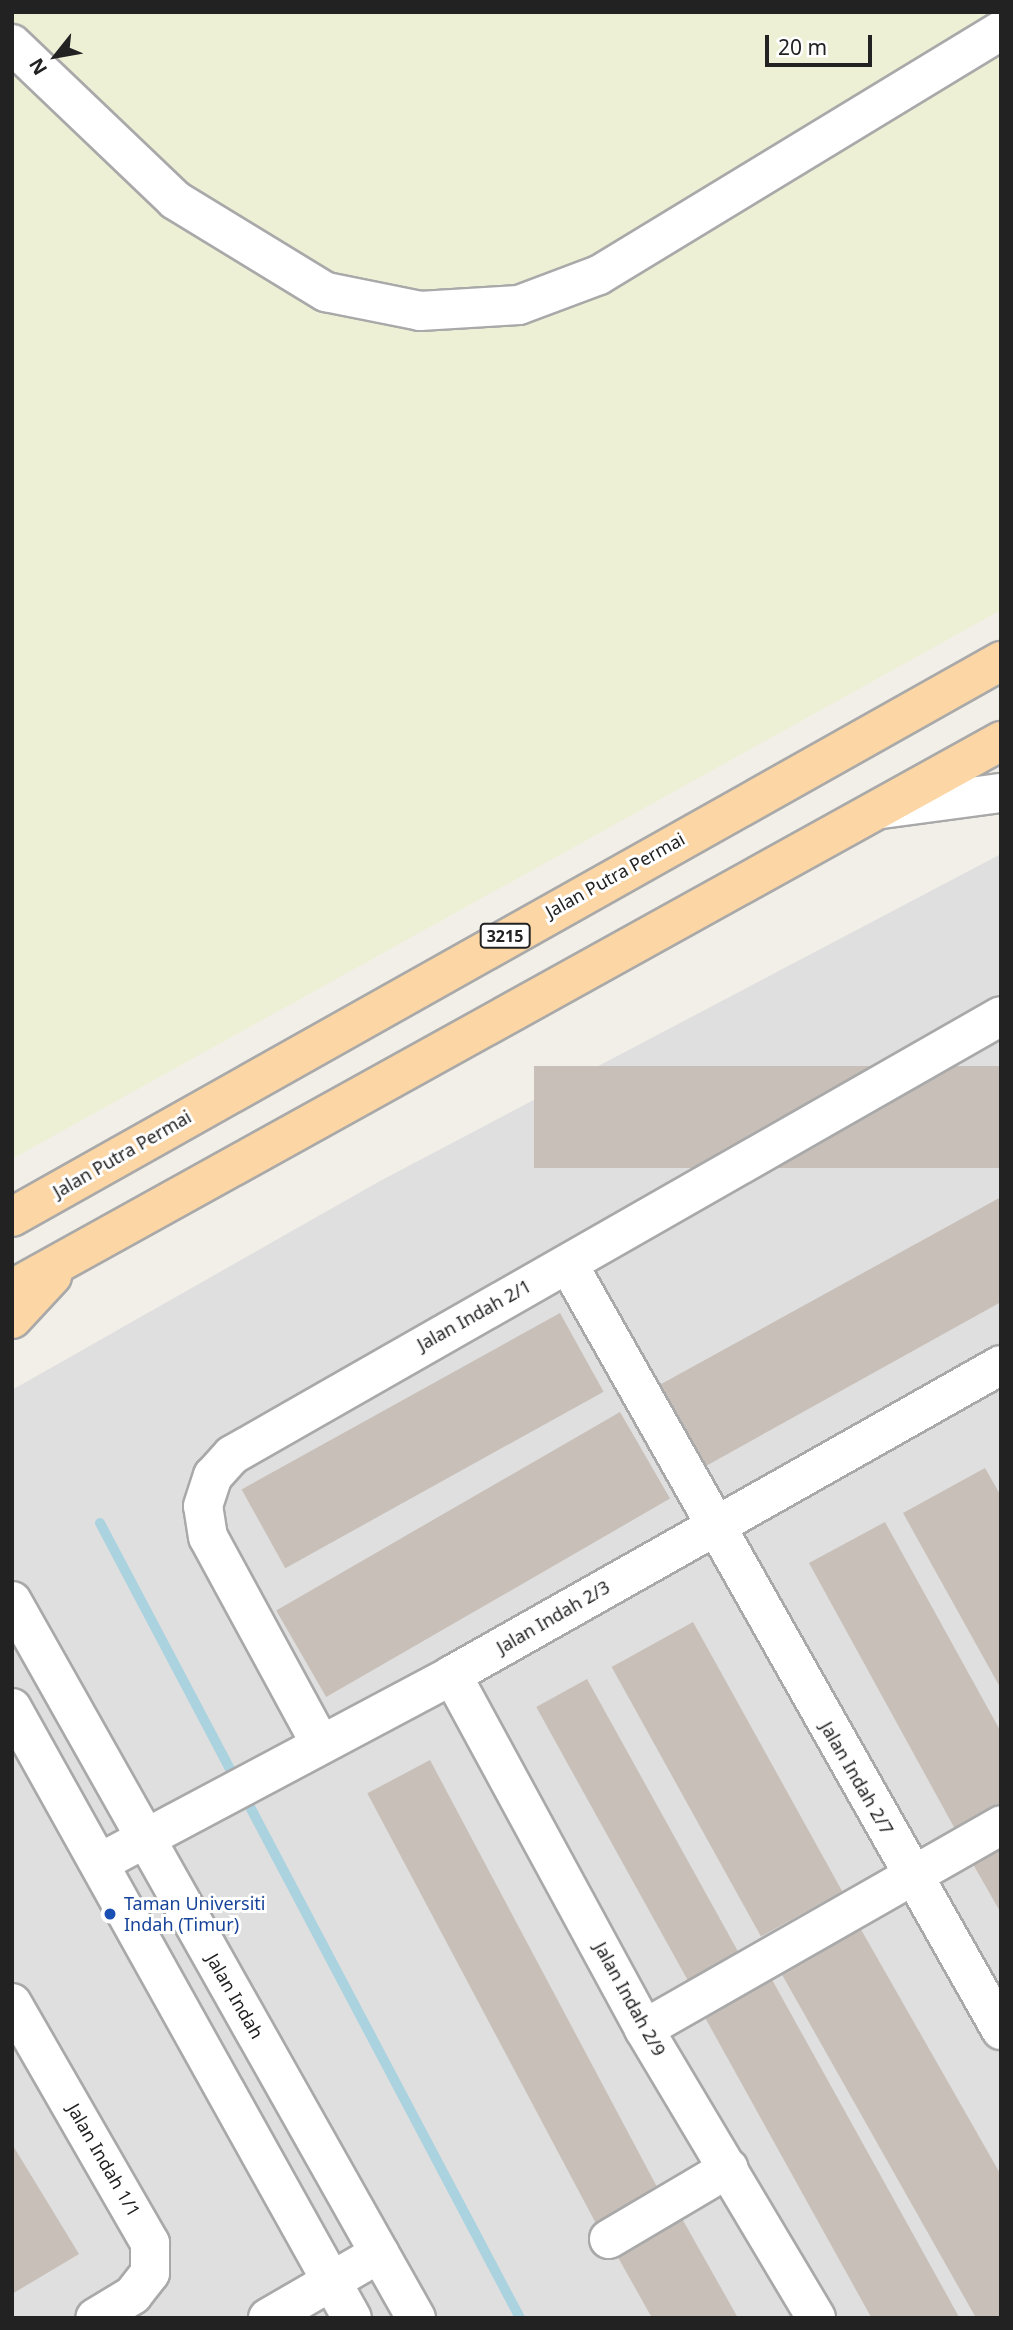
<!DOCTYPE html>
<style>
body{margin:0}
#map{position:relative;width:1013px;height:2330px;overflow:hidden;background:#f2efe9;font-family:"Noto Sans",sans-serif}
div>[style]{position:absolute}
.residential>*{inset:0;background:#e0dfdf}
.farmland>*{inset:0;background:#eef0d5}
.stream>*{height:10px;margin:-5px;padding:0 5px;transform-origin:5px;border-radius:5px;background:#aad3df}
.building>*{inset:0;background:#c7bfb8;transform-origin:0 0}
.roads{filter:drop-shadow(2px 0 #a9a9a9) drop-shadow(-2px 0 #a9a9a9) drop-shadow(0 2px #a9a9a9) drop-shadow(0 -2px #a9a9a9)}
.minor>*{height:38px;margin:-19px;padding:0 19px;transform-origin:19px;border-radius:19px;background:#fff}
.major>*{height:38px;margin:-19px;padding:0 19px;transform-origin:19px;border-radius:19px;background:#fcd6a4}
.dots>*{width:19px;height:19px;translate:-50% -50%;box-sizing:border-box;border:4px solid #fff;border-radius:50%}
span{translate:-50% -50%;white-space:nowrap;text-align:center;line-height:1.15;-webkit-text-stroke:6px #fff;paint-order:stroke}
.shield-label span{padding:2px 5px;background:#fff;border:2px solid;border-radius:5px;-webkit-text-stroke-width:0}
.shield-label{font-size:16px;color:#222;font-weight:700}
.street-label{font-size:18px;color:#222}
.transit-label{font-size:18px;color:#164399}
.left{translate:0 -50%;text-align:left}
.frame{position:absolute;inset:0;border:14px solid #222;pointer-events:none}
.north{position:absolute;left:21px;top:21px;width:70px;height:70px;-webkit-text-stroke:5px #fff;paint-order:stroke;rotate:239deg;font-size:19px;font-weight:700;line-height:28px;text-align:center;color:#222}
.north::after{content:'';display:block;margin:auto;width:24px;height:32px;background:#222;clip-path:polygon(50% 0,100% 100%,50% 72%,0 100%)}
.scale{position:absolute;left:765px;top:35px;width:107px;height:32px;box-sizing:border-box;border:4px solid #222;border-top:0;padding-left:9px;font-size:21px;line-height:24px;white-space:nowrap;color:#222;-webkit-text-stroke:5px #fff;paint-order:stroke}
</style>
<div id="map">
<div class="residential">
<i style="clip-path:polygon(1001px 854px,1001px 2318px,12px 2318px,12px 1390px,380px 1181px)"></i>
</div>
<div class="farmland">
<i style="clip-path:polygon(12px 12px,1001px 12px,1001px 610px,12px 1159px)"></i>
</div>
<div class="stream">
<i style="left:100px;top:1523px;width:899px;rotate:62.15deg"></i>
</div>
<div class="building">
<i style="left:1001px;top:1066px;width:102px;height:467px;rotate:90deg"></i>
<i style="clip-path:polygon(1001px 1197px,1001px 1302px,688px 1476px,643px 1394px)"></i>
<i style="left:560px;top:1313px;width:90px;height:364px;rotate:61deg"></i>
<i style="left:620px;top:1412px;width:100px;height:397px;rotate:60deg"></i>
<i style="clip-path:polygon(985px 1468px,1001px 1496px,1001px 1689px,903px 1513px)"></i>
<i style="clip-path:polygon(885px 1522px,1001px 1732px,1001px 1803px,955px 1829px,809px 1563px)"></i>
<i style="left:693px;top:1622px;width:308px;height:93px;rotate:61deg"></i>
<i style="left:587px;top:1679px;width:317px;height:58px;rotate:61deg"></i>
<i style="left:430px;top:1760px;width:493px;height:71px;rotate:62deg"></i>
<i style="clip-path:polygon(1001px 1833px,1001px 1913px,966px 1852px)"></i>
<i style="clip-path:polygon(855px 1919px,1001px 2175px,1001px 2318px,976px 2318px,776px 1964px)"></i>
<i style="left:765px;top:1967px;width:402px;height:77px;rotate:61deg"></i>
<i style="clip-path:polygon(12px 2144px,79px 2254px,12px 2294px)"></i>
<i style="clip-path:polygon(680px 2215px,738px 2318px,652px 2318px,615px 2252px)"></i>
</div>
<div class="roads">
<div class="minor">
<i style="left:12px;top:44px;width:226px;rotate:43.7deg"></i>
<i style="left:175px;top:200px;width:177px;rotate:31.4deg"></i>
<i style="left:326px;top:292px;width:96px;rotate:11.4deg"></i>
<i style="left:420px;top:311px;width:99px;rotate:-3.5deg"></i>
<i style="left:519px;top:305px;width:85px;rotate:-20.6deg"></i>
<i style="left:599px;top:275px;width:470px;rotate:-31.3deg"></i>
<i style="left:882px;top:809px;width:120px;rotate:-7.7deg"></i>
<i style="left:568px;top:1264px;width:880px;rotate:60.52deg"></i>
<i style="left:12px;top:1601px;width:823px;rotate:60.6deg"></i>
<i style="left:452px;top:1675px;width:403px;rotate:61.5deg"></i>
<i style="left:644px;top:2029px;width:336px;rotate:59.2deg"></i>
<i style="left:12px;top:1708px;width:698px;rotate:60.87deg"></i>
<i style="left:320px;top:1743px;width:234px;rotate:-118.5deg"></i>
<i style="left:208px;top:1537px;width:31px;rotate:-99deg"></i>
<i style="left:203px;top:1506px;width:32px;rotate:-72deg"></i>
<i style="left:213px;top:1476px;width:28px;rotate:-48deg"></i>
<i style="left:232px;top:1455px;width:885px;rotate:-29.72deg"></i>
<i style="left:101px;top:1862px;width:398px;rotate:-28deg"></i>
<i style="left:452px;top:1675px;width:630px;rotate:-29.45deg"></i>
<i style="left:12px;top:2003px;width:277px;rotate:60.1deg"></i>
<i style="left:150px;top:2243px;width:30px;rotate:90deg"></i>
<i style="left:150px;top:2273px;width:28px;rotate:128deg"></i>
<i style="left:133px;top:2295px;width:44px;rotate:148.8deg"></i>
<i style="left:644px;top:2029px;width:411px;rotate:-29.7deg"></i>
<i style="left:609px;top:2239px;width:139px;rotate:-30.6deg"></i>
<i style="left:268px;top:2318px;width:129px;rotate:-30.1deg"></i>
</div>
<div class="major">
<i style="left:12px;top:1217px;width:1135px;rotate:-29.34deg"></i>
<i style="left:12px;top:1289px;width:1131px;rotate:-28.99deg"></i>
<i style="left:12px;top:1319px;width:59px;rotate:-47.1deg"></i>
</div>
</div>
<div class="dots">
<i style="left:110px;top:1914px;background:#1a4fb4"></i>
</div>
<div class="shield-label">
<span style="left:505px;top:936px">3215</span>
</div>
<div class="street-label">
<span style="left:615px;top:875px;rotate:-29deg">Jalan Putra Permai</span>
<span style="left:122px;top:1154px;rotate:-30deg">Jalan Putra Permai</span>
<span style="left:474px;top:1315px;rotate:-29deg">Jalan Indah 2/1</span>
<span style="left:553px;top:1617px;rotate:-30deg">Jalan Indah 2/3</span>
<span style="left:857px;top:1778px;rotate:60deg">Jalan Indah 2/7</span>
<span style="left:235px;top:1996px;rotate:60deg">Jalan Indah</span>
<span style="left:630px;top:1999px;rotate:61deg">Jalan Indah 2/9</span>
<span style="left:104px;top:2160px;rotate:60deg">Jalan Indah 1/1</span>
</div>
<div class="transit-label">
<span class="left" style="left:124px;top:1914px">Taman Universiti<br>Indah (Timur)</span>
</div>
<div class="frame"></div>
<div class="north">N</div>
<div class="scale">20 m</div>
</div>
